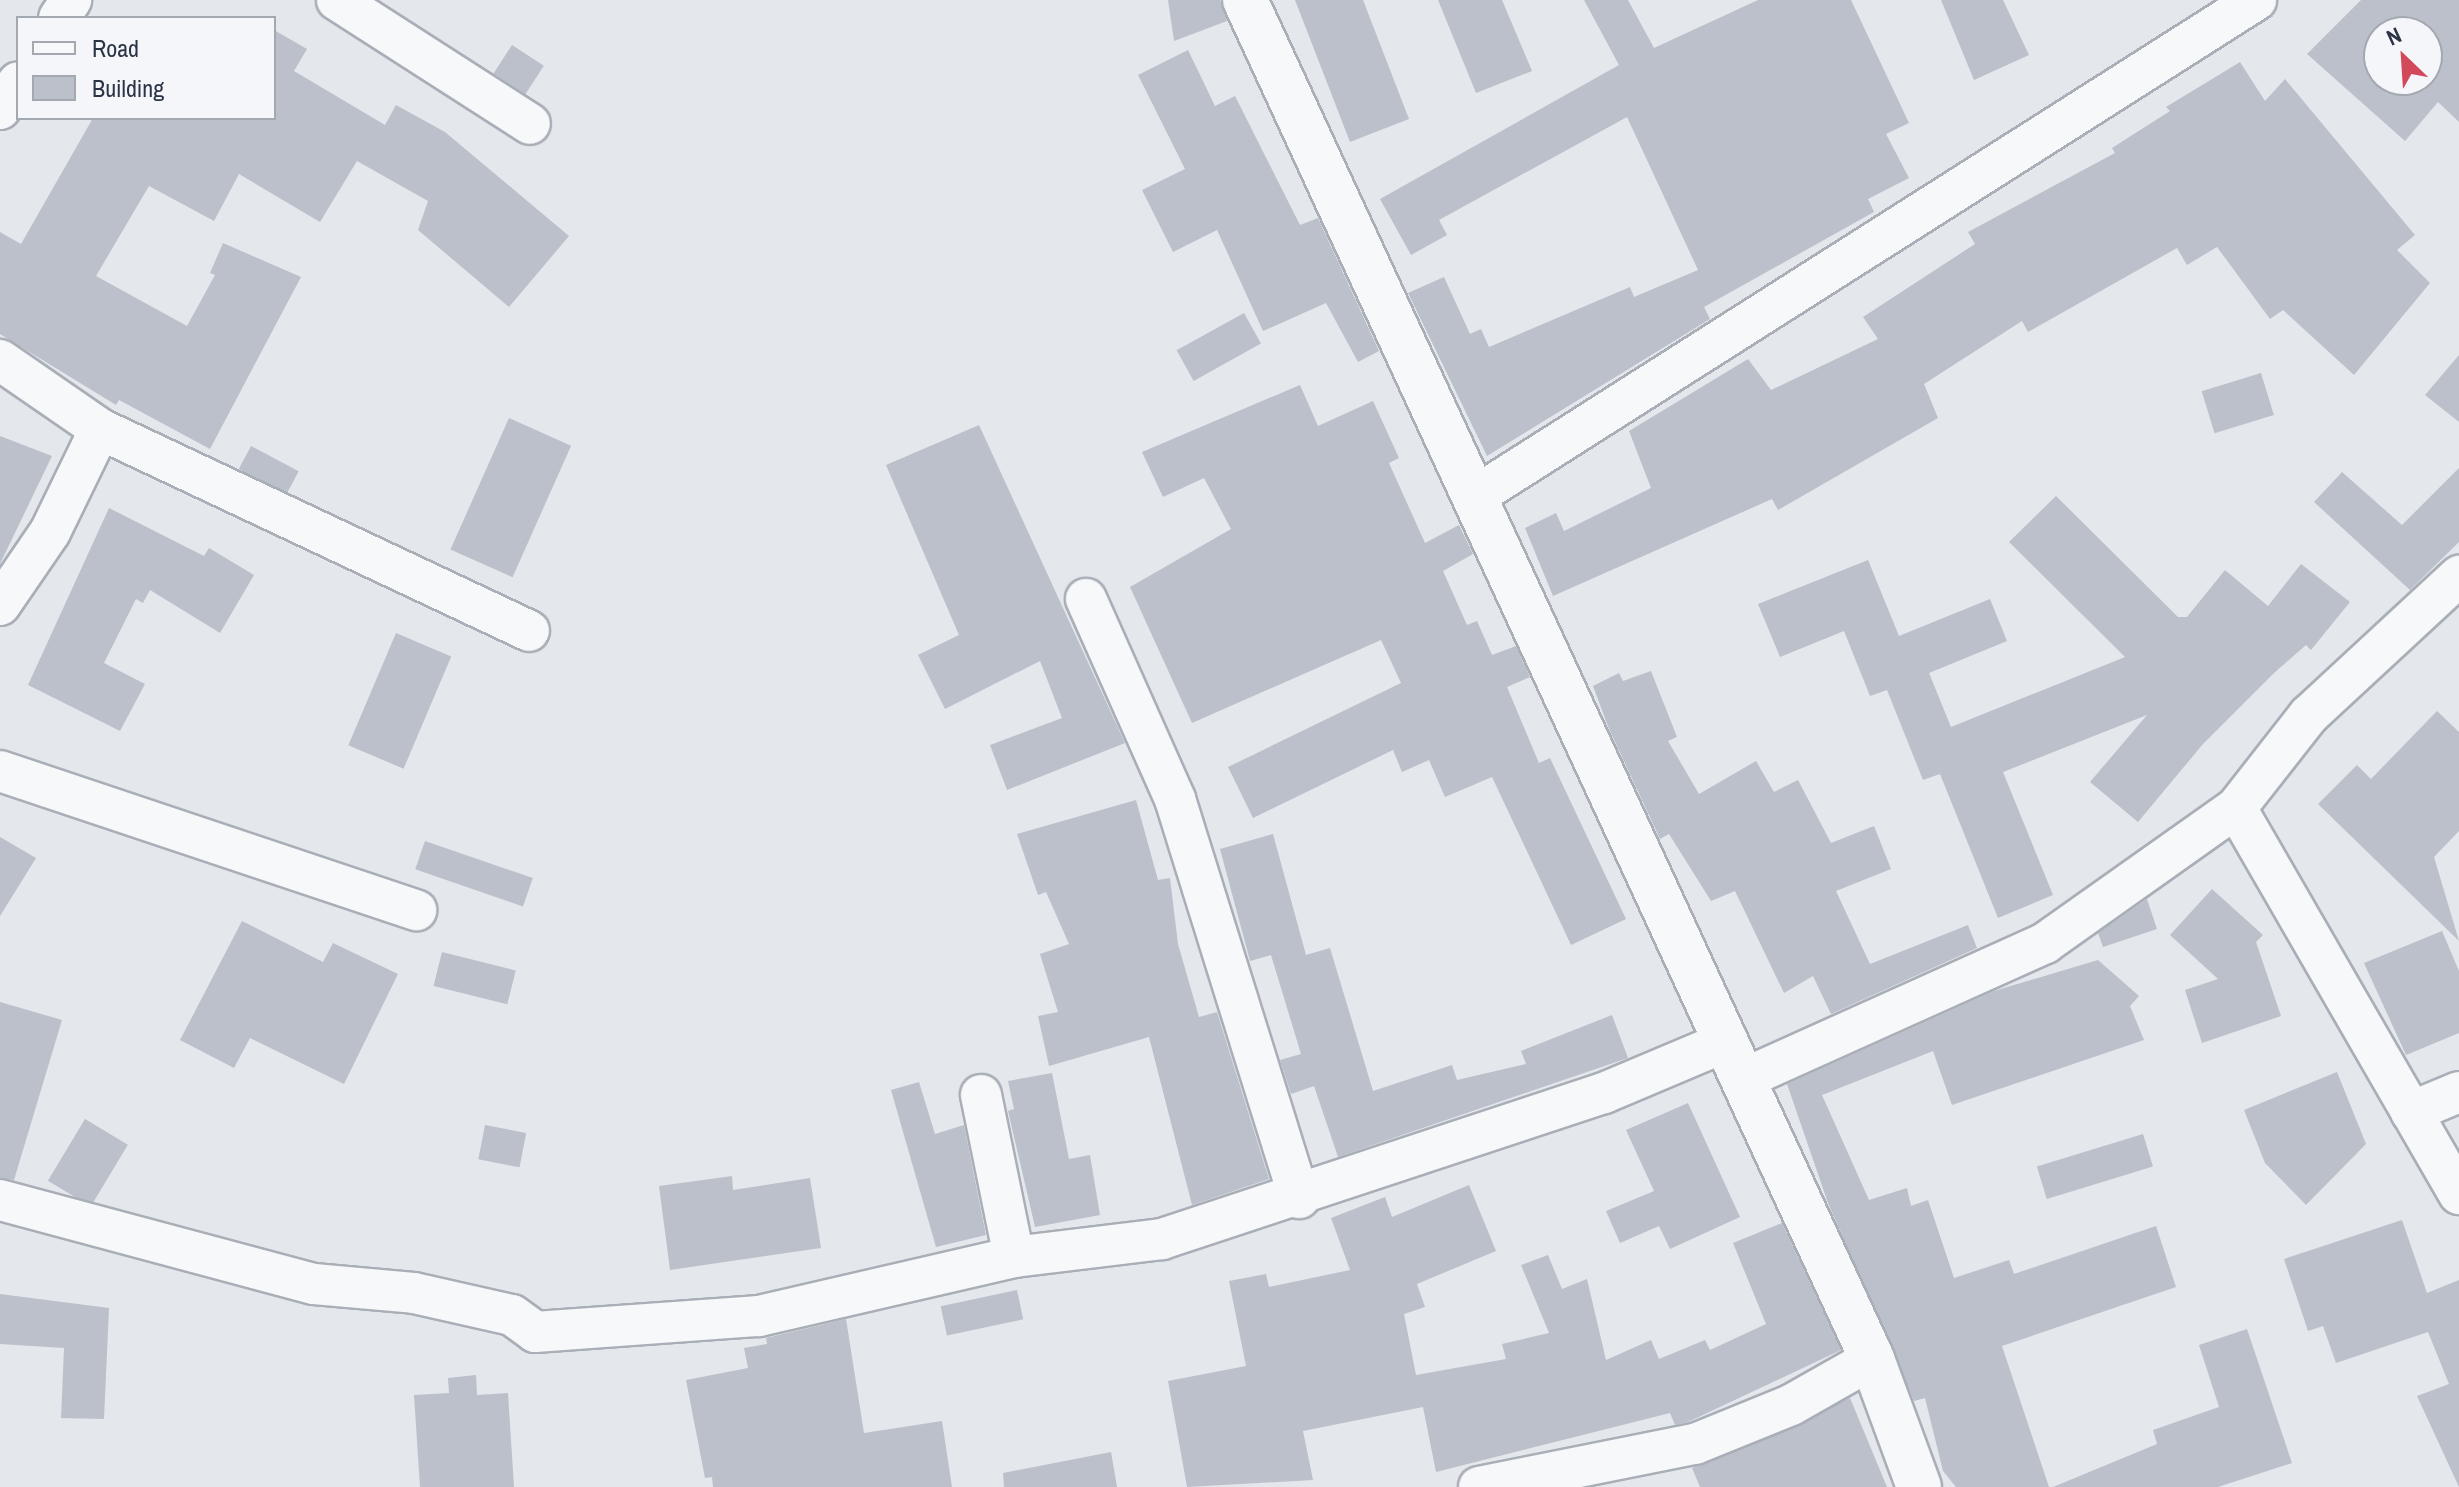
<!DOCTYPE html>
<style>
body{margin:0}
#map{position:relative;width:2459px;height:1487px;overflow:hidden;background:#e4e7ec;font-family:"Archivo Narrow",sans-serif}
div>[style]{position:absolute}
.building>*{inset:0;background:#bbc0ca;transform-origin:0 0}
.roads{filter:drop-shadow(2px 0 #a9aeb7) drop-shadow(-2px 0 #a9aeb7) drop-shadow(0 2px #a9aeb7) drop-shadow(0 -2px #a9aeb7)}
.minor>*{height:40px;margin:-20px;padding:0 20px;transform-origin:20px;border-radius:20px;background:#f7f8fa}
.tertiary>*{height:44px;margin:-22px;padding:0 22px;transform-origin:22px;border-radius:22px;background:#f7f8fa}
span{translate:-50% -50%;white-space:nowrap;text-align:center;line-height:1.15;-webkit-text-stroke:6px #f4f6f9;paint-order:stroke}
.legend{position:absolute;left:16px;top:16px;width:260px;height:104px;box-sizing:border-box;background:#f4f6f9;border:2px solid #a4a8b1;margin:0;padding:10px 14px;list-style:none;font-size:24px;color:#2b3445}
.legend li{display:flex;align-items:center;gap:16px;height:40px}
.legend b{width:40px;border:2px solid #a4a8b1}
.north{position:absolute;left:2363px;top:16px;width:80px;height:80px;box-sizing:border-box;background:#f4f6f9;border:2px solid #a4a8b1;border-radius:50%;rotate:335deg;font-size:22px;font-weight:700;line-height:32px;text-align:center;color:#2b3445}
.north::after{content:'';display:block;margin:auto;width:28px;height:36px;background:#d1495b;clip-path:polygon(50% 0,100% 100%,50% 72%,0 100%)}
</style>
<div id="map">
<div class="building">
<i style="clip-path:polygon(1168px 0,1220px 0,1227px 21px,1174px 41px)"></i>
<i style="clip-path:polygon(1295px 0,1363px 0,1409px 119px,1350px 142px)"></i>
<i style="clip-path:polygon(1438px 0,1502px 0,1532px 71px,1476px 93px)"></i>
<i style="clip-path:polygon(1584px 0,1628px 0,1654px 48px,1758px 0,1851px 0,1909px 123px,1886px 134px,1909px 178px,1868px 199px,1874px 212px,1704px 307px,1710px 319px,1487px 456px,1408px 293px,1444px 277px,1470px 334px,1481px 329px,1489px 347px,1630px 287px,1634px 297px,1698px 270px,1627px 117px,1439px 220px,1447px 235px,1411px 255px,1380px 199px,1619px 65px)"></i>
<i style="clip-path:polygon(1941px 0,2003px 0,2029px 55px,1974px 80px)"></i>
<i style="clip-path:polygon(evenodd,2361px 0,2459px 0,2459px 122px,2438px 102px,2405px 141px,2307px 54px,2361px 0,2379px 32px,2427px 32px,2427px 80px,2379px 80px,2379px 32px)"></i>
<i style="clip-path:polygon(274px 30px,307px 49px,294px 71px,385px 125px,396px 105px,445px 132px,569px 236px,509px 307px,418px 230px,428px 201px,357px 161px,320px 222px,239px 174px,214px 221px,149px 186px,96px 276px,187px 326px,215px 275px,210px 273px,223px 243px,301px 277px,210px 449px,119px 400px,116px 405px,0 334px,0 232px,21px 244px,93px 118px,274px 118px)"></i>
<i style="left:512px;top:45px;width:38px;height:34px;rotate:33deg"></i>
<i style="clip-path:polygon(1188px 50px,1215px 106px,1235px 96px,1300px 225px,1318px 218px,1379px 351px,1358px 362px,1326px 303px,1263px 331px,1217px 230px,1173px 252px,1142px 190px,1185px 169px,1138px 75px)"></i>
<i style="clip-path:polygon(2240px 62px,2265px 101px,2285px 79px,2415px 235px,2397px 250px,2430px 283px,2354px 375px,2283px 310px,2270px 319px,2217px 247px,2187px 265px,2177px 248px,2028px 332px,2022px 321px,1924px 384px,1938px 418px,1778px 510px,1772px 499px,1553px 596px,1525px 528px,1556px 513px,1564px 531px,1651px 488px,1629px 431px,1748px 359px,1771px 390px,1878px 339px,1863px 317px,1975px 244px,1968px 232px,2115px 153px,2112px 148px,2170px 111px,2166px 107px)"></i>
<i style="left:1244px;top:313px;width:35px;height:77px;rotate:61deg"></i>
<i style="clip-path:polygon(2459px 355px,2459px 422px,2425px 395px)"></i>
<i style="left:2261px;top:373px;width:44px;height:62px;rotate:73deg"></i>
<i style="clip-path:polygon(1300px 385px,1318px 426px,1373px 401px,1399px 458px,1389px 463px,1425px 543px,1459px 525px,1473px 554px,1443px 571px,1467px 625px,1477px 621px,1492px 655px,1516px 646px,1530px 677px,1507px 687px,1539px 763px,1550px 758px,1626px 919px,1571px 945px,1492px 777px,1445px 797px,1429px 760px,1402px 772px,1393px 750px,1253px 818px,1228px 767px,1401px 683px,1381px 640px,1192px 723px,1130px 587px,1231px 529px,1204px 478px,1163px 497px,1142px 452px)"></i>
<i style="left:509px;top:418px;width:68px;height:144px;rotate:24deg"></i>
<i style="clip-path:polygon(979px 425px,1125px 743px,1007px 790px,990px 745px,1062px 718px,1040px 661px,945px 709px,918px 655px,959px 635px,886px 465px)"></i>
<i style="clip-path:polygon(0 436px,52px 456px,0 564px)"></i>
<i style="left:251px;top:446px;width:54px;height:26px;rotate:28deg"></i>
<i style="clip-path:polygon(2459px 468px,2459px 542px,2410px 590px,2314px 502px,2342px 472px,2402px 525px)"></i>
<i style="clip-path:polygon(2056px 496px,2178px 617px,2187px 617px,2225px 570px,2268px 606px,2301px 564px,2350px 602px,2311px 650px,2306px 645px,2274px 673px,2203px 744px,2138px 822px,2090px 782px,2147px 715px,2003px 772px,2053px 895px,1998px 918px,1940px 774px,1923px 780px,1887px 690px,1870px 696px,1844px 631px,1780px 657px,1758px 604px,1868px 560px,1899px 636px,1990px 599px,2007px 641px,1929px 673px,1951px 727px,2125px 657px,2009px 542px)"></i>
<i style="clip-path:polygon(109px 508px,204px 556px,209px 548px,254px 575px,220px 633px,150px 590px,143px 603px,136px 599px,104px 663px,145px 684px,120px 731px,28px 685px)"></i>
<i style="left:396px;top:633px;width:60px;height:122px;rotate:23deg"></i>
<i style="clip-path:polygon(1651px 671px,1677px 737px,1668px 741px,1699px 794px,1756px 761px,1774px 792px,1798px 780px,1831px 843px,1874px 826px,1891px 869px,1836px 891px,1870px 964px,1968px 925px,1977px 948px,1831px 1014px,1813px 976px,1784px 993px,1735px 891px,1711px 901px,1669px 834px,1660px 839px,1609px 729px,1593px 686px,1619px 673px,1623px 681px)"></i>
<i style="clip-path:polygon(2437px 711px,2459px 732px,2459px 831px,2434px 857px,2459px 941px,2318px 804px,2357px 765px,2371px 779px)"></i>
<i style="clip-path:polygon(1136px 800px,1158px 880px,1170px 878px,1178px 944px,1199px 1017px,1217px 1012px,1269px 1179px,1192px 1205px,1149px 1037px,1049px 1066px,1038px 1016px,1058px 1012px,1040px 954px,1069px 944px,1046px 892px,1038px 895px,1017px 834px)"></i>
<i style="clip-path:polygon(1273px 834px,1306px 955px,1330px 948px,1373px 1091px,1452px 1065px,1457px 1080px,1526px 1064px,1521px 1051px,1612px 1015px,1628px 1058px,1338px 1157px,1314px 1086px,1291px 1094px,1280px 1060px,1301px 1054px,1271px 955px,1250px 961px,1220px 849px)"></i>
<i style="clip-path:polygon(0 837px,36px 858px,0 916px)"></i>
<i style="left:425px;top:841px;width:114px;height:30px;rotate:19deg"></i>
<i style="clip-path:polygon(2212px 889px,2263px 935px,2256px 942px,2281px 1016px,2202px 1043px,2185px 990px,2218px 979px,2170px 935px)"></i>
<i style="clip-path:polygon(2147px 899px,2157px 929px,2103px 947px,2098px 933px)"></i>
<i style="clip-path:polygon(242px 921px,323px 962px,333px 943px,398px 974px,344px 1084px,250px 1038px,234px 1068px,180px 1040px)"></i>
<i style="clip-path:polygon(2442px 931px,2459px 971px,2459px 1033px,2406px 1055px,2364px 963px)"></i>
<i style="left:442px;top:952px;width:76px;height:35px;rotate:14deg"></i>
<i style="clip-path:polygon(2098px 960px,2139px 996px,2130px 1006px,2144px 1040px,1952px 1105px,1933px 1051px,1822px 1095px,1869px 1200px,1907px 1188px,1911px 1206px,1928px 1200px,1954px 1278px,2009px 1260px,2014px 1274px,2156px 1226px,2176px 1287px,2002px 1346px,2049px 1487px,1956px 1487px,1943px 1471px,1925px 1398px,1914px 1401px,1828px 1203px,1787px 1084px,1994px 991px)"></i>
<i style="clip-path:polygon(0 1002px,62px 1020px,14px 1180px,0 1178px)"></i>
<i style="clip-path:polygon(2337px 1072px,2366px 1144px,2306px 1205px,2265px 1163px,2244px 1110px)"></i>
<i style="clip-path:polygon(1052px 1073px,1069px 1159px,1090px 1155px,1100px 1215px,1035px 1227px,1008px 1111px,1014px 1109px,1008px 1081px)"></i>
<i style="clip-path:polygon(919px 1082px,935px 1134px,964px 1125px,986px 1235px,936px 1247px,891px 1090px)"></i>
<i style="clip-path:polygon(1688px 1103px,1740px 1217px,1670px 1249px,1659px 1226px,1620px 1243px,1606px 1211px,1654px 1191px,1626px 1130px)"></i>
<i style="left:85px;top:1119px;width:50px;height:72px;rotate:31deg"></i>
<i style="left:485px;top:1125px;width:42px;height:35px;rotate:11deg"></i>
<i style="left:2143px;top:1134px;width:34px;height:111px;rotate:73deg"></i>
<i style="clip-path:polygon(732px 1176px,733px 1190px,810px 1178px,821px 1248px,670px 1270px,659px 1186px)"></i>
<i style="clip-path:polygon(1469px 1185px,1496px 1251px,1417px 1284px,1425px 1307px,1404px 1314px,1416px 1375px,1506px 1359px,1502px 1344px,1549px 1333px,1521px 1265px,1548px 1255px,1562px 1289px,1587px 1279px,1606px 1360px,1651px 1340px,1659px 1359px,1705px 1340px,1710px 1350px,1766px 1324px,1733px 1243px,1782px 1223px,1841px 1350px,1688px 1422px,1675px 1425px,1670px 1413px,1436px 1472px,1423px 1407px,1303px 1431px,1313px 1480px,1187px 1487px,1168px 1381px,1246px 1366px,1229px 1281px,1266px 1274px,1269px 1287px,1350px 1270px,1331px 1218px,1385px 1197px,1392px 1217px)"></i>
<i style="clip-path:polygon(2402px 1220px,2427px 1293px,2459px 1280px,2459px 1487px,2417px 1396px,2449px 1384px,2428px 1332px,2336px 1363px,2323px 1326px,2308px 1331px,2284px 1259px)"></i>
<i style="left:1017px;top:1290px;width:30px;height:78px;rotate:78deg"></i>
<i style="clip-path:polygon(0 1294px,109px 1308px,104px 1419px,61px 1418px,64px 1348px,0 1344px)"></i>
<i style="clip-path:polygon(846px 1319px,864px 1433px,942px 1421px,952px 1487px,713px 1487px,712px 1477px,705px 1478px,686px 1380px,748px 1368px,744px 1348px,767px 1344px,766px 1338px)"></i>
<i style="clip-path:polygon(2247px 1329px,2292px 1463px,2218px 1487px,2053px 1487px,2157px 1444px,2153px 1430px,2219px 1407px,2199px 1345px)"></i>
<i style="clip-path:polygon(476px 1375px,477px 1395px,508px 1393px,514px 1487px,420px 1487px,414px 1395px,449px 1393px,448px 1378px)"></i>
<i style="clip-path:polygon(1850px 1398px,1887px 1487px,1700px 1487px,1692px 1468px)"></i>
<i style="clip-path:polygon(1111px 1452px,1117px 1487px,1004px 1487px,1003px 1473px)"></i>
</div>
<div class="roads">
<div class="minor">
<i style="left:337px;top:0;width:229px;rotate:32.7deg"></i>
<i style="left:59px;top:18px;width:22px;rotate:-56deg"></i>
<i style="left:0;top:109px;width:32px;rotate:-56deg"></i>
<i style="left:0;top:360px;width:121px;rotate:34.6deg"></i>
<i style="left:100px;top:429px;width:474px;rotate:25.2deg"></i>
<i style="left:1477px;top:495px;width:923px;rotate:-32.43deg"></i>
<i style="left:1086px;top:599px;width:219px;rotate:66deg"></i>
<i style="left:1175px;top:799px;width:418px;rotate:72.7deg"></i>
<i style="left:0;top:605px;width:88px;rotate:-55.6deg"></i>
<i style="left:50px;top:532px;width:114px;rotate:-64.1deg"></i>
<i style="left:0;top:771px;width:439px;rotate:18.5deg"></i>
<i style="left:2236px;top:808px;width:446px;rotate:60deg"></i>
<i style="left:1743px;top:1079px;width:331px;rotate:-24.2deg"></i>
<i style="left:2045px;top:943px;width:234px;rotate:-35.3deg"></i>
<i style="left:2236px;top:808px;width:118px;rotate:-51.9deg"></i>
<i style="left:2309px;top:715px;width:205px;rotate:-42.8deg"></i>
<i style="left:981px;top:1095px;width:165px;rotate:78.5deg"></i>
<i style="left:2411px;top:1112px;width:52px;rotate:-22.6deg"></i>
<i style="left:0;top:1200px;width:325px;rotate:15deg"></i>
<i style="left:314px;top:1284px;width:100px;rotate:5.1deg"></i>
<i style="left:414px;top:1293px;width:100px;rotate:12.7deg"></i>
<i style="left:512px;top:1315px;width:29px;rotate:36deg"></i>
<i style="left:535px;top:1332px;width:225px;rotate:-4.1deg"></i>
<i style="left:759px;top:1316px;width:262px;rotate:-13deg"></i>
<i style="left:1014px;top:1257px;width:149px;rotate:-6.9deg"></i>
<i style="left:1162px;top:1239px;width:465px;rotate:-18.3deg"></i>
<i style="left:1604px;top:1093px;width:134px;rotate:-22.9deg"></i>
<i style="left:1479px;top:1487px;width:220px;rotate:-11.3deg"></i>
<i style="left:1695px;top:1444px;width:104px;rotate:-22.1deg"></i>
<i style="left:1791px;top:1405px;width:93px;rotate:-29.6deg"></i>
</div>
<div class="tertiary">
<i style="left:1245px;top:0;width:1497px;rotate:65.23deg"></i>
<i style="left:1872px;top:1359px;width:136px;rotate:69.8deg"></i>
</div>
</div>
<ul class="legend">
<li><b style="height:10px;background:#f7f8fa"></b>Road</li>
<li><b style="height:22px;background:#bbc0ca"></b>Building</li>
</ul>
<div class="north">N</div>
</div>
